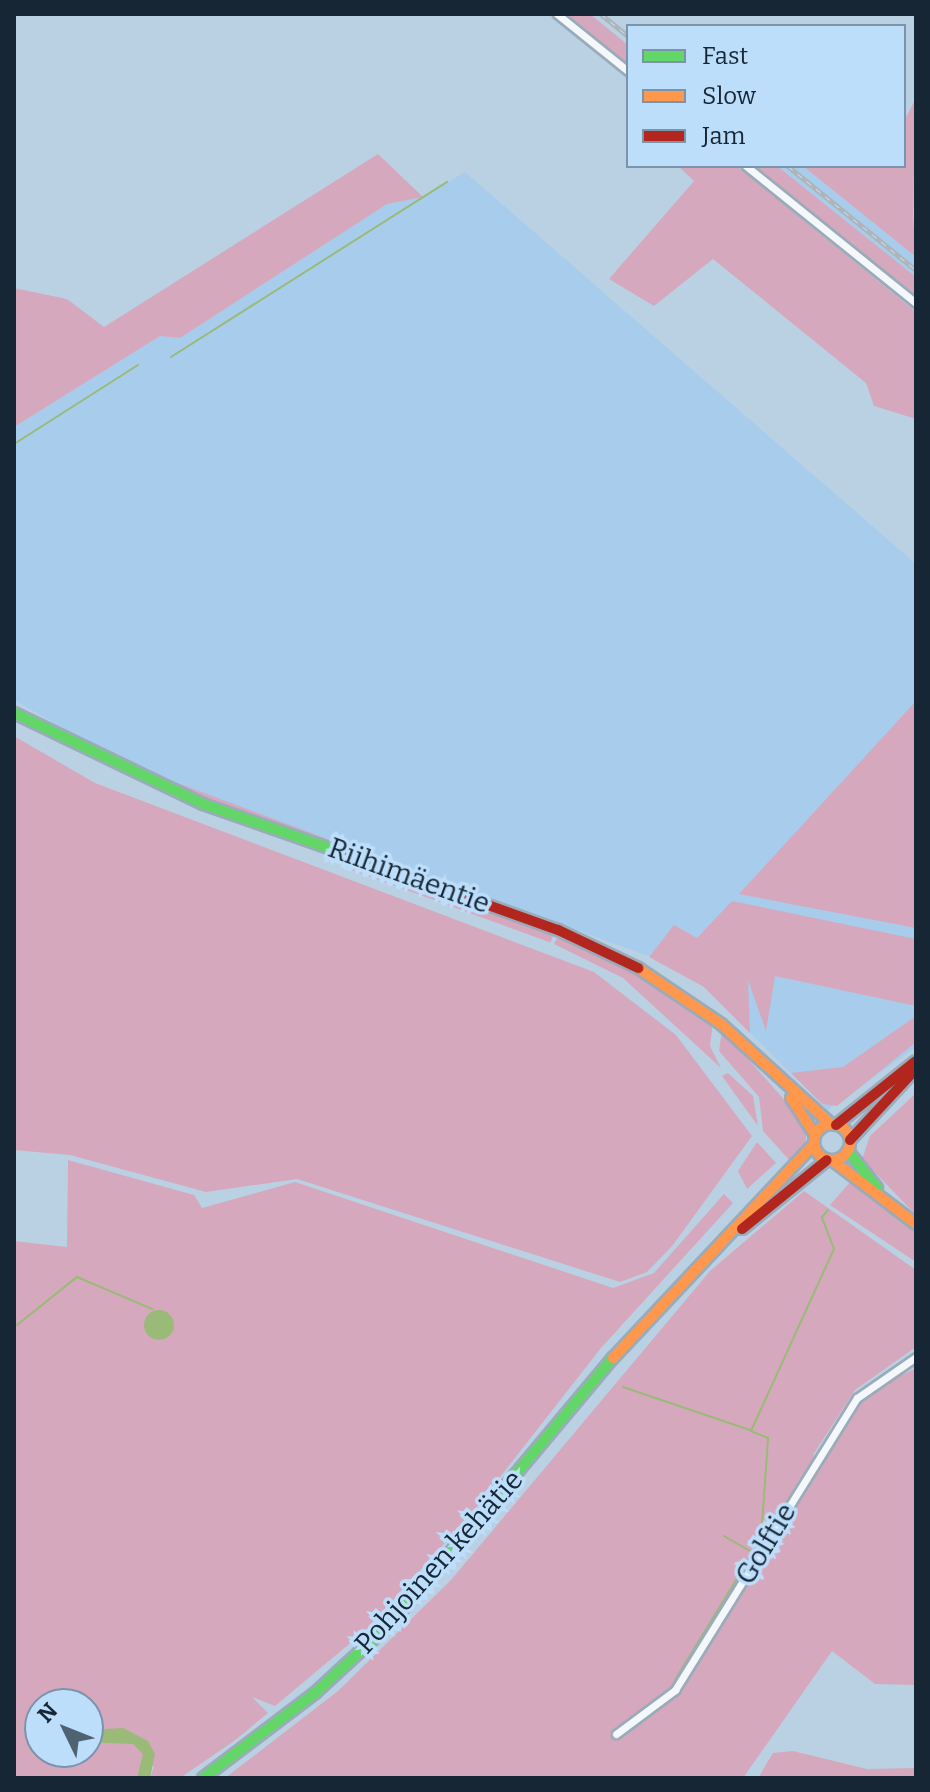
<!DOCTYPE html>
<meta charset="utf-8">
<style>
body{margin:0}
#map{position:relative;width:930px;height:1792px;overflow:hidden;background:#bad1e4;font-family:Bitter,serif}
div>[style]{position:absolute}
.built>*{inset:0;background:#a8cceb}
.green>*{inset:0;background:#d6a8bd;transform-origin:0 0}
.water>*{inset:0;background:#9aba78}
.round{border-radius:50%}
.stream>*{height:2px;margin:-1px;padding:0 1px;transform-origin:1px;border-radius:1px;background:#9aba78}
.roads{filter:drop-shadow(2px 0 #9aabba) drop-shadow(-2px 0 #9aabba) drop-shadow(0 2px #9aabba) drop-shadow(0 -2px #9aabba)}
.street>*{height:7px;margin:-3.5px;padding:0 3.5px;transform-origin:3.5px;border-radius:3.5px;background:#f5f8fb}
.fast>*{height:10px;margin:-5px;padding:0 5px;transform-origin:5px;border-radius:5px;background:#63d668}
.slow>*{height:10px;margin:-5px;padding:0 5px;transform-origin:5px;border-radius:5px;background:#ff974d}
.slow>.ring{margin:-5px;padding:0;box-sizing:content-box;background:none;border:10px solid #ff974d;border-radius:50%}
.jam>*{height:10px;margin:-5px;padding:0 5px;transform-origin:5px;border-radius:5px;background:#b3261e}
.rail>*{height:5px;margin-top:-2.5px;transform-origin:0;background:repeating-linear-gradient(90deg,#bddefb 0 6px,#afb4b9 0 12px);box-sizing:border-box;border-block:2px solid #afb4b9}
span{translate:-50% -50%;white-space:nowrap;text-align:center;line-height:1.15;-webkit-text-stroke:7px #bddefb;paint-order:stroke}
.street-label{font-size:28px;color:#162634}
.frame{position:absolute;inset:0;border:16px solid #162634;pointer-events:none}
.legend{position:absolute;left:626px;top:24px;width:280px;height:144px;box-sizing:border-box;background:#bddefb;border:2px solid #7a94ab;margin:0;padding:10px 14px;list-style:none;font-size:24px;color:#162634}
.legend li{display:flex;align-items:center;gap:16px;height:40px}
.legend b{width:40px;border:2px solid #7a94ab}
.north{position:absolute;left:24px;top:1688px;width:80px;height:80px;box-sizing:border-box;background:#bddefb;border:2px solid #7a94ab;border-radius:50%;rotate:313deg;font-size:22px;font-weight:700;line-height:32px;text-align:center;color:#162634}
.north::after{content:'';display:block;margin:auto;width:28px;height:36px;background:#4f6272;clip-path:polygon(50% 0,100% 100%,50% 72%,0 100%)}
</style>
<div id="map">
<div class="built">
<i style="clip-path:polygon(758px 166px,803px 166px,916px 257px,916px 294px)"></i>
<i style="clip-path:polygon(465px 172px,916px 564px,916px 1047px,828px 1110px,687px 970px,197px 792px,103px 752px,14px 700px,14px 427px,160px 336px,180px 338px,387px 204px,423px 197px)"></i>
</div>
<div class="green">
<i style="clip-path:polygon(560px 14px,590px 14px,628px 45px,628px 69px)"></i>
<i style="clip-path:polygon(916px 98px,913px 216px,916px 257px,803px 166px,904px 166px,904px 121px)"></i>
<i style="clip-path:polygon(378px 154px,423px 197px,387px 204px,180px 338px,160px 336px,14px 427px,14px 288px,67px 299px,104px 327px)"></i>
<i style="clip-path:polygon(678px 166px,737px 166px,916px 312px,916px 419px,874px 406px,866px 383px,713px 259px,654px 306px,609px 279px,694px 181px)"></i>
<i style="clip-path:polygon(749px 166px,777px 166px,916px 277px,916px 300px)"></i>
<i style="clip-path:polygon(916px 701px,916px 928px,739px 894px)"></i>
<i style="clip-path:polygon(35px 716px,148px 772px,341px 844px,174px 787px)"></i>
<i style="clip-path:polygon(14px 736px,95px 783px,594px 972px,676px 1035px,752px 1136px,673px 1245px,647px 1272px,620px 1282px,297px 1179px,206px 1192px,70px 1155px,14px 1150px)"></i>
<i style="left:345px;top:858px;width:222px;height:9px;rotate:20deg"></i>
<i style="clip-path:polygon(732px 901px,916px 939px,916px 1006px,775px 976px,766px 1031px,748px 980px,750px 1033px,704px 987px,649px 957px,674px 925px,697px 938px)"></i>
<i style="clip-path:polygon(558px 936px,646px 976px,713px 1023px,710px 1046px,721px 1068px,623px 978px,554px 944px)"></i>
<i style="clip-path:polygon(916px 1016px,916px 1042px,837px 1106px,822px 1104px,791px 1073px,843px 1067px)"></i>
<i style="clip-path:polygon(722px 1030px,806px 1124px,806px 1143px,791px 1162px,763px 1131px,759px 1097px,719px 1051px)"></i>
<i style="clip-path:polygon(728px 1073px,753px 1096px,758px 1126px,722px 1076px)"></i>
<i style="clip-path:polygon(916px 1093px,916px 1215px,862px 1159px,870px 1136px)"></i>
<i style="clip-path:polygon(757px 1142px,776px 1163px,747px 1189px,738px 1171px)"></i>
<i style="clip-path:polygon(evenodd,68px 1160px,194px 1195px,202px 1208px,295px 1182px,613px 1288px,654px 1273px,724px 1194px,733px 1203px,601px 1348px,471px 1514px,366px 1630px,275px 1706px,252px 1697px,268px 1713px,234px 1741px,180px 1778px,150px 1778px,154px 1766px,142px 1764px,137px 1778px,14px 1778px,14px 1241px,67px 1247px,68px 1160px,40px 1704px,88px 1704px,88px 1752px,40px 1752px,40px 1704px)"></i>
<i style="clip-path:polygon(852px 1180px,916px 1231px,916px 1262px,830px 1205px)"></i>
<i style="clip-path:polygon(804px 1191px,916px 1270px,916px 1347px,855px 1390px,813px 1455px,822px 1458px,865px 1394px,916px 1368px,916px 1685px,875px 1684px,832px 1651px,743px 1778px,225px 1778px,338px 1691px,451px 1580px,710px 1271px)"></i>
<i style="clip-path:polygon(793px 1751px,867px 1769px,916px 1768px,916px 1778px,758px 1778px,773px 1753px)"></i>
</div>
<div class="water">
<i class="round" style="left:144px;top:1310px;width:30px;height:30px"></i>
<i style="clip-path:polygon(123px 1728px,148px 1741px,155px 1754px,150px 1778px,137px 1778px,143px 1754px,133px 1744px,88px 1742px,88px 1730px)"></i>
</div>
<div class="stream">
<i style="left:171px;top:357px;width:327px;rotate:-32.4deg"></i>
<i style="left:14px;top:444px;width:147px;rotate:-32.5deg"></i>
<i style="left:17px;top:1325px;width:77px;rotate:-38.7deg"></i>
<i style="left:77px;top:1277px;width:82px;rotate:23.1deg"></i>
<i style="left:623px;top:1387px;width:134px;rotate:18.7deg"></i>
<i style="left:724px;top:1536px;width:34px;rotate:30deg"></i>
<i style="left:675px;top:1680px;width:165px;rotate:-58.6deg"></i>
<i style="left:761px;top:1539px;width:101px;rotate:-86deg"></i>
<i style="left:768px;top:1438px;width:18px;rotate:-158deg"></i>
<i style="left:751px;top:1431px;width:200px;rotate:-65.5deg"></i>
<i style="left:834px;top:1249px;width:34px;rotate:-111deg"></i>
<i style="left:822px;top:1217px;width:9px;rotate:-49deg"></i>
</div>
<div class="roads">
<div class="street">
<i style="left:557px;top:14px;width:91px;rotate:38.8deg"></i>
<i style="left:746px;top:166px;width:218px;rotate:38.9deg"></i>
<i style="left:616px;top:1734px;width:74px;rotate:-36.7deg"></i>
<i style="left:675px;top:1690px;width:344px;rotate:-58.1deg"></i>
<i style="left:857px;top:1398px;width:72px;rotate:-34.8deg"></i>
</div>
<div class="fast">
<i style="left:14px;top:713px;width:210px;rotate:25.7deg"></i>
<i style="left:203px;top:804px;width:142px;rotate:19.3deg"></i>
<i style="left:848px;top:1151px;width:47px;rotate:51.9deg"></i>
<i style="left:203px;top:1778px;width:141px;rotate:-37.2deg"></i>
<i style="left:315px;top:1693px;width:105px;rotate:-42.7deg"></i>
<i style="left:392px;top:1622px;width:344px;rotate:-50.1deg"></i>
</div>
<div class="slow">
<i style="left:638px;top:968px;width:100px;rotate:34deg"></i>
<i style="left:721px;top:1024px;width:149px;rotate:42.3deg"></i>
<i style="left:791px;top:1098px;width:44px;rotate:57deg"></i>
<i class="ring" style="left:814px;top:1124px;width:26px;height:26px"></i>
<i style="left:832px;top:1160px;width:106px;rotate:37.3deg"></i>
<i style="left:613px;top:1358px;width:294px;rotate:-46.8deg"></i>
</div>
<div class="jam">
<i style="left:337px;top:851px;width:235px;rotate:19.7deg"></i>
<i style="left:558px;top:930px;width:89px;rotate:25.4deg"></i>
<i style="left:836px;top:1125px;width:102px;rotate:-38.7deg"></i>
<i style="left:850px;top:1140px;width:97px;rotate:-47.1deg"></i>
<i style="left:742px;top:1229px;width:109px;rotate:-39.1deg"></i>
</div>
</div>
<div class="rail">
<i style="left:601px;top:14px;width:35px;rotate:39deg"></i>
<i style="left:788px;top:166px;width:165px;rotate:39.1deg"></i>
</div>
<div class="street-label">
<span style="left:409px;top:876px;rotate:20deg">Riihimäentie</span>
<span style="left:766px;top:1544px;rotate:-59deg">Golftie</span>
<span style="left:439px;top:1562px;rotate:-48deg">Pohjoinen kehätie</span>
</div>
<div class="frame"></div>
<ul class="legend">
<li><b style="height:10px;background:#63d668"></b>Fast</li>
<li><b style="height:10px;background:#ff974d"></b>Slow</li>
<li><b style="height:10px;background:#b3261e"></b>Jam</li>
</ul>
<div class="north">N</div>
</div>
